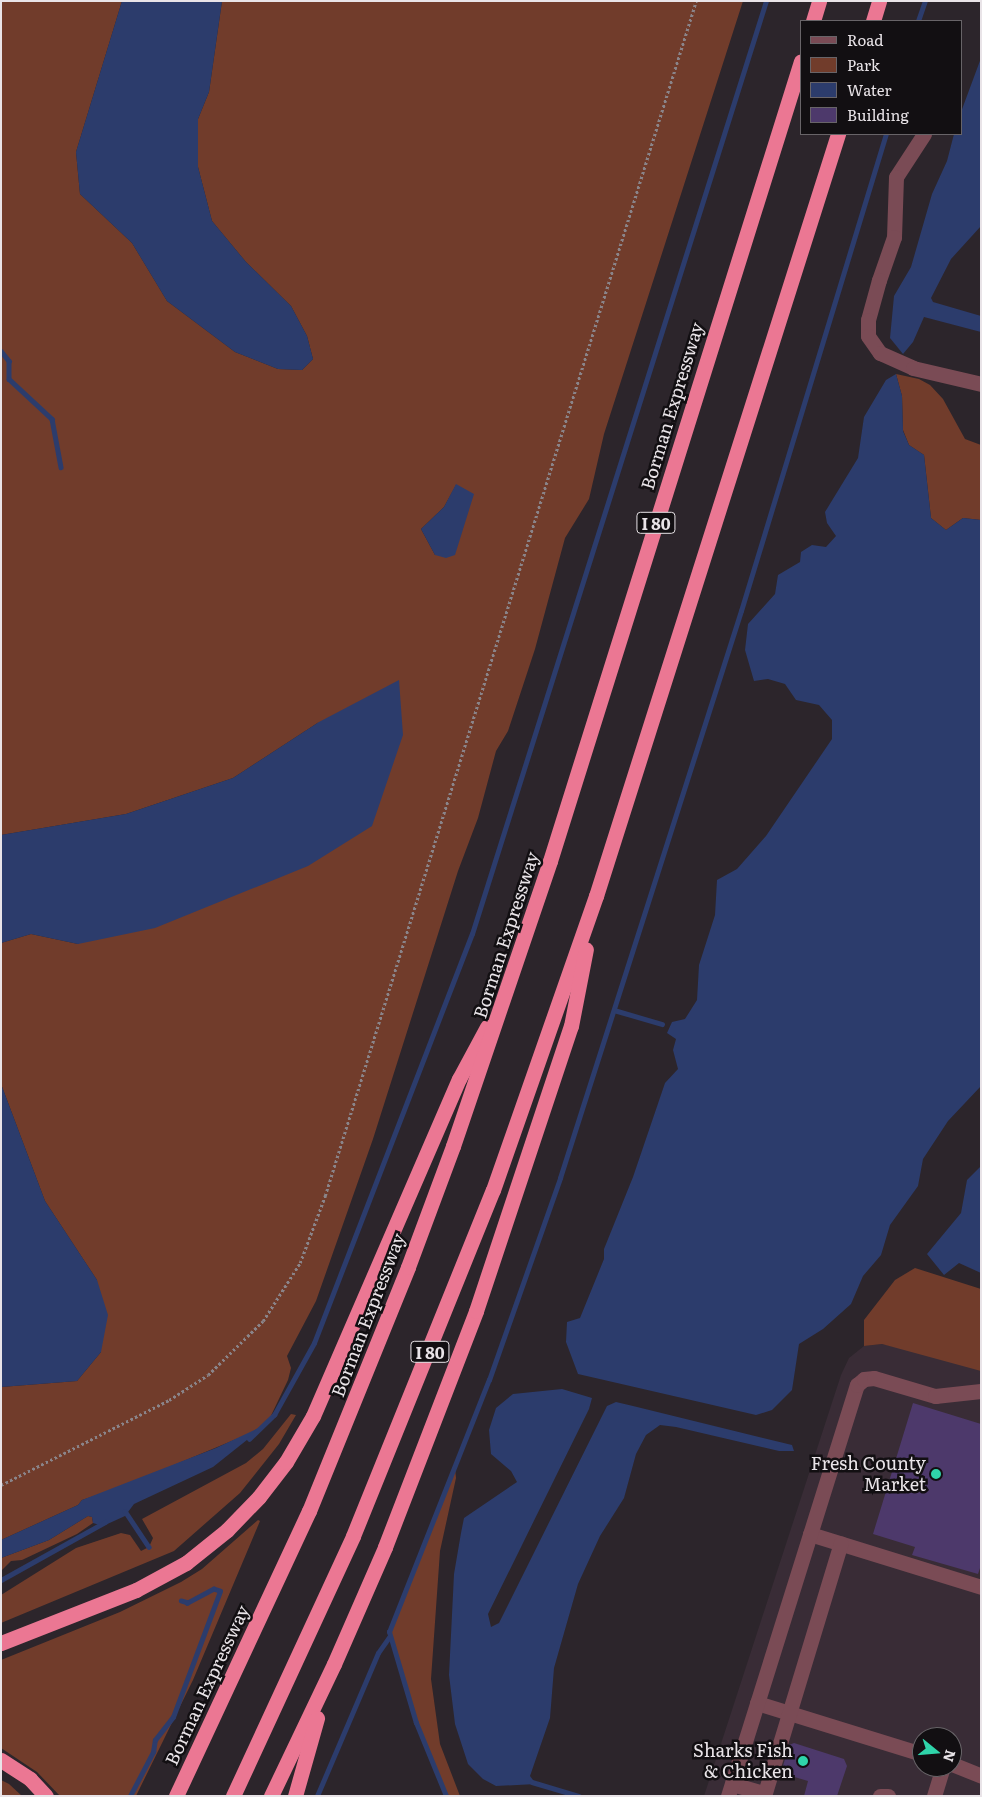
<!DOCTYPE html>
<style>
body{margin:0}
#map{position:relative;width:982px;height:1797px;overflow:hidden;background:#2c252b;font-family:Literata,serif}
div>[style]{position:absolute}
.built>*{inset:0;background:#392c36}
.green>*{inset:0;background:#713c2b}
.water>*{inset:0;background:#2c3c6c}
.stream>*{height:4.5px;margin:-2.25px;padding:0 2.25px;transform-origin:2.25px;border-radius:2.25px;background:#2c3c6c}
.building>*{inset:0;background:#4d396b}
.path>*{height:2.5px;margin-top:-1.25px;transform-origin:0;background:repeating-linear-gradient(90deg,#8a8489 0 2.5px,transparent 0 5px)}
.minor>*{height:15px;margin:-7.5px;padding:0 7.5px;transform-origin:7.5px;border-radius:7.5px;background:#7a4b55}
.highway>*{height:15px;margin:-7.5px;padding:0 7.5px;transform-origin:7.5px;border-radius:7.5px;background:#eb7793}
.dots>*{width:14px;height:14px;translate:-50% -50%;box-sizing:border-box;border:2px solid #120f12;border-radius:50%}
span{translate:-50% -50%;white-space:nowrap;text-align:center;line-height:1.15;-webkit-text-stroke:5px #120f12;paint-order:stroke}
.shield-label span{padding:1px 4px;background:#120f12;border:1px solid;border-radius:4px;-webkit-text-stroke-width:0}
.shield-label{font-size:16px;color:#e9e4e8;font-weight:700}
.street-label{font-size:18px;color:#e9e4e8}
.poi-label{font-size:18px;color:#e9e4e8}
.right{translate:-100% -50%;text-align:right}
.frame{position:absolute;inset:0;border:2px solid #e9e4e8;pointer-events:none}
.legend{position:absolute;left:800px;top:20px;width:162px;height:115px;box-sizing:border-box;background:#120f12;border:1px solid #686468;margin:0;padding:6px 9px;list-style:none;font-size:15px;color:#e9e4e8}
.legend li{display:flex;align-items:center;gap:10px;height:25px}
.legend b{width:25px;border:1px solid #686468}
.north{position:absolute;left:912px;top:1727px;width:50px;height:50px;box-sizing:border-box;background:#120f12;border:1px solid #686468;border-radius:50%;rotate:107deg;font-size:14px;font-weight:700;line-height:20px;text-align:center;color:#e9e4e8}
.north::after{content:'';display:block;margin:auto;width:18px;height:22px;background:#2fd4aa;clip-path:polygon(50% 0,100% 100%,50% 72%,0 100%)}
</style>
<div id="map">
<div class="built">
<i style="clip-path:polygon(evenodd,882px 1344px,981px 1365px,981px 1796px,704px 1796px,841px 1375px,849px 1358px,864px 1346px,882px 1344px,922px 1737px,952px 1737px,952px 1767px,922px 1767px,922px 1737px)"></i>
</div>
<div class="green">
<i style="clip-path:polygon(evenodd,2px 1px,122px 1px,76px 152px,80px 194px,132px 243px,167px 301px,235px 352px,278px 369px,302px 370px,313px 359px,307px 336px,291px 306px,246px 262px,212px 221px,198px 167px,198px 119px,209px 92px,222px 1px,743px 1px,604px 434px,589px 499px,565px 538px,535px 649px,508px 731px,496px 751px,478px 818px,458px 871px,373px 1139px,316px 1301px,287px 1356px,291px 1368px,288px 1380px,267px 1424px,251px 1433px,121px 1487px,82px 1500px,78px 1505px,1px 1540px,1px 1387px,77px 1381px,101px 1352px,97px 1280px,45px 1201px,1px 1084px,1px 943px,31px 934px,78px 944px,319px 722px,233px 778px,126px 814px,1px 835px,2px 1px,456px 485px,435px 555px,421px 529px,444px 507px,456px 485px)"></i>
<i style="clip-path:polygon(896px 374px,919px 379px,930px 385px,943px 399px,965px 439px,981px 445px,981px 520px,963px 518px,946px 530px,931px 518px,924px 455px,909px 445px,903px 430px,902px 396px)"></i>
<i style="clip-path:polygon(915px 1268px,981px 1289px,981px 1371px,882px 1344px,864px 1346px,864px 1320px,895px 1280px)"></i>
<i style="clip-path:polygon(291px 1414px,296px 1415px,279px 1444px,240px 1493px,174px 1551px,1px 1623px,1px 1595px,76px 1548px,121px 1533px,130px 1535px,141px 1551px,149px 1547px,153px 1538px,142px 1519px,246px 1463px,263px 1449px)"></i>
<i style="clip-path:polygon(455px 1468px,456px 1478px,440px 1551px,431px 1679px,440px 1744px,460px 1796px,446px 1796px,424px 1745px,400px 1662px,389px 1637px)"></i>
<i style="clip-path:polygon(88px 1516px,92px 1517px,93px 1523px,77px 1534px,22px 1560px,11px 1561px,1px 1571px,1px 1558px,49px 1540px)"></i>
<i style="clip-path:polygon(258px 1520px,260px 1521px,193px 1680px,136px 1796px,60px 1796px,37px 1772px,1px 1748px,1px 1660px,120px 1612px,181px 1582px,202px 1569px)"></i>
<i style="clip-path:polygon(1px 1780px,9px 1784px,22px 1796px,1px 1796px)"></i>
</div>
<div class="water">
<i style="clip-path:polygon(122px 1px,222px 1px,209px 92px,198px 119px,198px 167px,212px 221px,246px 262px,291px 306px,307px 336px,313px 359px,302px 370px,278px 369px,235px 352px,167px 301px,132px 243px,80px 194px,76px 152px)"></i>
<i style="clip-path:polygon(981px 58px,981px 226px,951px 259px,931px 298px,933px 302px,981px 316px,981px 332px,924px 317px,913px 342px,903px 354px,890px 338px,894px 296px,911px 267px,932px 194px,947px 161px,954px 134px,961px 134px,961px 112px)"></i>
<i style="clip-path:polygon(896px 374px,902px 396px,903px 431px,909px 445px,924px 455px,931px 518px,946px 530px,963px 518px,981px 520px,981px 1086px,948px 1121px,923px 1159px,918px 1186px,890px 1225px,881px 1255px,863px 1276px,851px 1304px,823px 1329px,799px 1344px,792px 1390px,772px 1410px,756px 1415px,578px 1374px,566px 1342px,567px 1322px,580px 1318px,604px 1259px,604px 1249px,633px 1177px,665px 1083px,678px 1069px,673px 1050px,676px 1039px,667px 1033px,672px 1022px,685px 1019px,697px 1000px,699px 965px,715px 915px,717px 880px,737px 869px,766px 836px,832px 739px,832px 720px,819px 705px,796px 700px,785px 684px,768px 679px,754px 681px,745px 650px,748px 624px,775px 594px,778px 575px,800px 562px,801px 552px,812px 545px,826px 547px,836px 536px,827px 523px,825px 512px,858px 458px,864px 417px,886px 380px)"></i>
<i style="clip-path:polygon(456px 484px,474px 494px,455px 555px,446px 558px,435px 555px,421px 529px,444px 507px)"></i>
<i style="clip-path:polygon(399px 680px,403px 735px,372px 826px,308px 866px,155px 928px,78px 944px,31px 934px,1px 943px,1px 835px,126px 814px,233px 778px,319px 722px)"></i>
<i style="clip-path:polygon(1px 1084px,45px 1201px,97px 1280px,108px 1315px,101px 1352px,77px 1381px,1px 1387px)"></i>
<i style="clip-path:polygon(981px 1166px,981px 1273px,959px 1263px,944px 1275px,927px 1254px,961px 1213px,967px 1180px)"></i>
<i style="clip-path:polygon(562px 1389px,592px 1398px,589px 1409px,488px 1614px,491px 1627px,499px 1623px,607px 1406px,616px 1402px,633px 1406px,792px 1445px,794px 1451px,779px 1451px,676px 1427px,660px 1425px,646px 1435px,636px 1454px,624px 1498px,600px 1536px,578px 1584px,554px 1668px,550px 1718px,530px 1776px,536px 1784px,496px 1786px,483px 1779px,468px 1764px,455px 1724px,449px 1675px,454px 1574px,461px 1533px,464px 1518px,517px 1482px,511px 1471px,491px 1454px,489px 1430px,496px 1408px,513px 1394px)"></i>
<i style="clip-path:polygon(267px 1424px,213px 1467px,134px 1504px,125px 1516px,103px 1526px,93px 1523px,92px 1517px,88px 1516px,49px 1540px,1px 1558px,1px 1540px,78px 1505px,82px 1500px,216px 1448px)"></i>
</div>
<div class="stream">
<i style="left:918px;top:21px;width:21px;rotate:-71deg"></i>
<i style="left:1px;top:351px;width:13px;rotate:51deg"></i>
<i style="left:9px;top:361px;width:18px;rotate:90deg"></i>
<i style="left:9px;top:379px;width:59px;rotate:42.9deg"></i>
<i style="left:52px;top:419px;width:49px;rotate:79.4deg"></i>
<i style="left:614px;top:1010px;width:50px;rotate:16.3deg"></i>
<i style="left:249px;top:1439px;width:35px;rotate:-44deg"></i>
<i style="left:274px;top:1415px;width:82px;rotate:-60.9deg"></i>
<i style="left:314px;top:1343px;width:438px;rotate:-68.9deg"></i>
<i style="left:472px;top:934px;width:978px;rotate:-72.51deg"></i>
<i style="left:125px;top:1511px;width:43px;rotate:56.3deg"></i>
<i style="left:1px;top:1580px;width:119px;rotate:-29.1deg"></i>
<i style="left:532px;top:1782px;width:49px;rotate:16.6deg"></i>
<i style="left:130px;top:1796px;width:50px;rotate:-62.4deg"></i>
<i style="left:153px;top:1752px;width:12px;rotate:-81deg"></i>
<i style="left:155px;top:1740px;width:29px;rotate:-52deg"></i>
<i style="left:173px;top:1717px;width:134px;rotate:-69.5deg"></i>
<i style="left:220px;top:1591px;width:6px;rotate:-162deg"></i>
<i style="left:214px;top:1589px;width:30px;rotate:152deg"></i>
<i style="left:188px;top:1603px;width:7px;rotate:-164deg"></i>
<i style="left:317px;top:1796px;width:155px;rotate:-66.9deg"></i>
<i style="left:378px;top:1653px;width:19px;rotate:-55deg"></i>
<i style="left:446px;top:1796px;width:79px;rotate:-112.3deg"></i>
<i style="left:416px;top:1723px;width:95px;rotate:-106.5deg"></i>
<i style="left:389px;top:1632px;width:271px;rotate:-68.4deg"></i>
<i style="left:489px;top:1380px;width:214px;rotate:-70.6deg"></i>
<i style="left:560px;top:1178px;width:595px;rotate:-72.3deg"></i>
<i style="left:741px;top:611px;width:499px;rotate:-73.1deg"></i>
</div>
<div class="building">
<i style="clip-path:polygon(913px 1403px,981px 1424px,981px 1565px,978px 1574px,912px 1555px,915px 1547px,873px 1534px)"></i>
<i style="clip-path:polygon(794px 1743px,844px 1759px,847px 1766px,837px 1796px,804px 1796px,808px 1781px,781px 1773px,789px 1745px)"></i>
</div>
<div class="path">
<i style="left:1px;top:1485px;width:188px;rotate:-26.8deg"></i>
<i style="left:169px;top:1400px;width:46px;rotate:-32.7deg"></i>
<i style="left:208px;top:1375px;width:77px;rotate:-44.5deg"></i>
<i style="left:263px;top:1321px;width:69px;rotate:-57.5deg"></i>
<i style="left:300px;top:1263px;width:72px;rotate:-69.5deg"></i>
<i style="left:325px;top:1196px;width:1251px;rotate:-72.75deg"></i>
</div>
<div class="minor">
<i style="left:924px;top:134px;width:51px;rotate:123.1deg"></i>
<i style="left:896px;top:177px;width:60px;rotate:91.9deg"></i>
<i style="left:894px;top:237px;width:46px;rotate:109.2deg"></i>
<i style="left:879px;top:280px;width:41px;rotate:105.4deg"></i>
<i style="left:868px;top:320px;width:16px;rotate:90deg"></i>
<i style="left:868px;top:336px;width:21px;rotate:55deg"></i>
<i style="left:880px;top:353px;width:36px;rotate:24deg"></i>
<i style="left:913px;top:368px;width:70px;rotate:13.2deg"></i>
<i style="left:810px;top:1534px;width:179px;rotate:17.2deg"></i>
<i style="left:757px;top:1703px;width:173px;rotate:17.2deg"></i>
<i style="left:952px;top:1764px;width:31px;rotate:22deg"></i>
<i style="left:732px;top:1784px;width:33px;rotate:16deg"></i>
<i style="left:728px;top:1796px;width:431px;rotate:-72.6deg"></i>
<i style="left:857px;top:1385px;width:9px;rotate:-41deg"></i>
<i style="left:864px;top:1379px;width:10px;rotate:-6deg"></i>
<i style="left:874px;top:1378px;width:64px;rotate:16.4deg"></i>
<i style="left:935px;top:1396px;width:46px;rotate:-6.2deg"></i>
<i style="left:764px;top:1796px;width:264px;rotate:-73.1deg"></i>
<i style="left:880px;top:1796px;width:8px"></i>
<i style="left:934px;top:1796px;width:30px;rotate:-73deg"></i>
</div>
<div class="highway">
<i style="left:813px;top:21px;width:21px;rotate:-73deg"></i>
<i style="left:873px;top:21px;width:21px;rotate:-73deg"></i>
<i style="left:1px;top:1643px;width:145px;rotate:-21.4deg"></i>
<i style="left:136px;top:1590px;width:57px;rotate:-28.4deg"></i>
<i style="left:186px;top:1563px;width:53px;rotate:-38.8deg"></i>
<i style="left:227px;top:1530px;width:46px;rotate:-45.9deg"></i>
<i style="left:259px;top:1497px;width:44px;rotate:-52.4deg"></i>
<i style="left:286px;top:1462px;width:53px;rotate:-59.6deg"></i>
<i style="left:313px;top:1416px;width:367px;rotate:-66.6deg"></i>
<i style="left:459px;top:1079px;width:59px;rotate:-61.7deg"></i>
<i style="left:1px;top:1760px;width:35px;rotate:33deg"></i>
<i style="left:30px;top:1779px;width:23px;rotate:47deg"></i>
<i style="left:176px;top:1796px;width:315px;rotate:-65deg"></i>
<i style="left:309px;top:1511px;width:263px;rotate:-67.9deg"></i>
<i style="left:408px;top:1267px;width:129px;rotate:-69.6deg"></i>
<i style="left:453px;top:1146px;width:301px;rotate:-71.2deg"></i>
<i style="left:550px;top:861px;width:838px;rotate:-72.58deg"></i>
<i style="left:233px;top:1796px;width:286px;rotate:-65.2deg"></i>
<i style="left:353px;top:1536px;width:373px;rotate:-68deg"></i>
<i style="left:493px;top:1190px;width:312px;rotate:-70.7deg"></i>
<i style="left:596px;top:896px;width:800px;rotate:-72.38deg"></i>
<i style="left:271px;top:1796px;width:146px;rotate:-64.5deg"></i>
<i style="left:334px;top:1664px;width:128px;rotate:-66.4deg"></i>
<i style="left:385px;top:1547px;width:253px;rotate:-68.9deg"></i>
<i style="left:476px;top:1311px;width:300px;rotate:-71.6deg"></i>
<i style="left:571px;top:1026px;width:78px;rotate:-79deg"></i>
<i style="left:295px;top:1796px;width:81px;rotate:-74.2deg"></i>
</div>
<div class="dots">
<i style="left:936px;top:1474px;background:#2fd4aa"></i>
<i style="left:803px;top:1761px;background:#2fd4aa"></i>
</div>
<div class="shield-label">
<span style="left:656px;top:523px">I 80</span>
<span style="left:430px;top:1352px">I 80</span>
</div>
<div class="street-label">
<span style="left:672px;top:406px;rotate:-73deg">Borman Expressway</span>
<span style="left:506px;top:935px;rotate:-72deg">Borman Expressway</span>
<span style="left:368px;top:1315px;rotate:-69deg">Borman Expressway</span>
<span style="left:207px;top:1685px;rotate:-65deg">Borman Expressway</span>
</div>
<div class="poi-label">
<span class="right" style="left:926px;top:1474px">Fresh County<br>Market</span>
<span class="right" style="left:793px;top:1761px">Sharks Fish<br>&amp; Chicken</span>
</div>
<div class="frame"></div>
<ul class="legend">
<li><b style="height:6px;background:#7a4b55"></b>Road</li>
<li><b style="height:14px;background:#713c2b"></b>Park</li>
<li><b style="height:14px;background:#2c3c6c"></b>Water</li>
<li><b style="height:14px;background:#4d396b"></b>Building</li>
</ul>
<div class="north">N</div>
</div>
